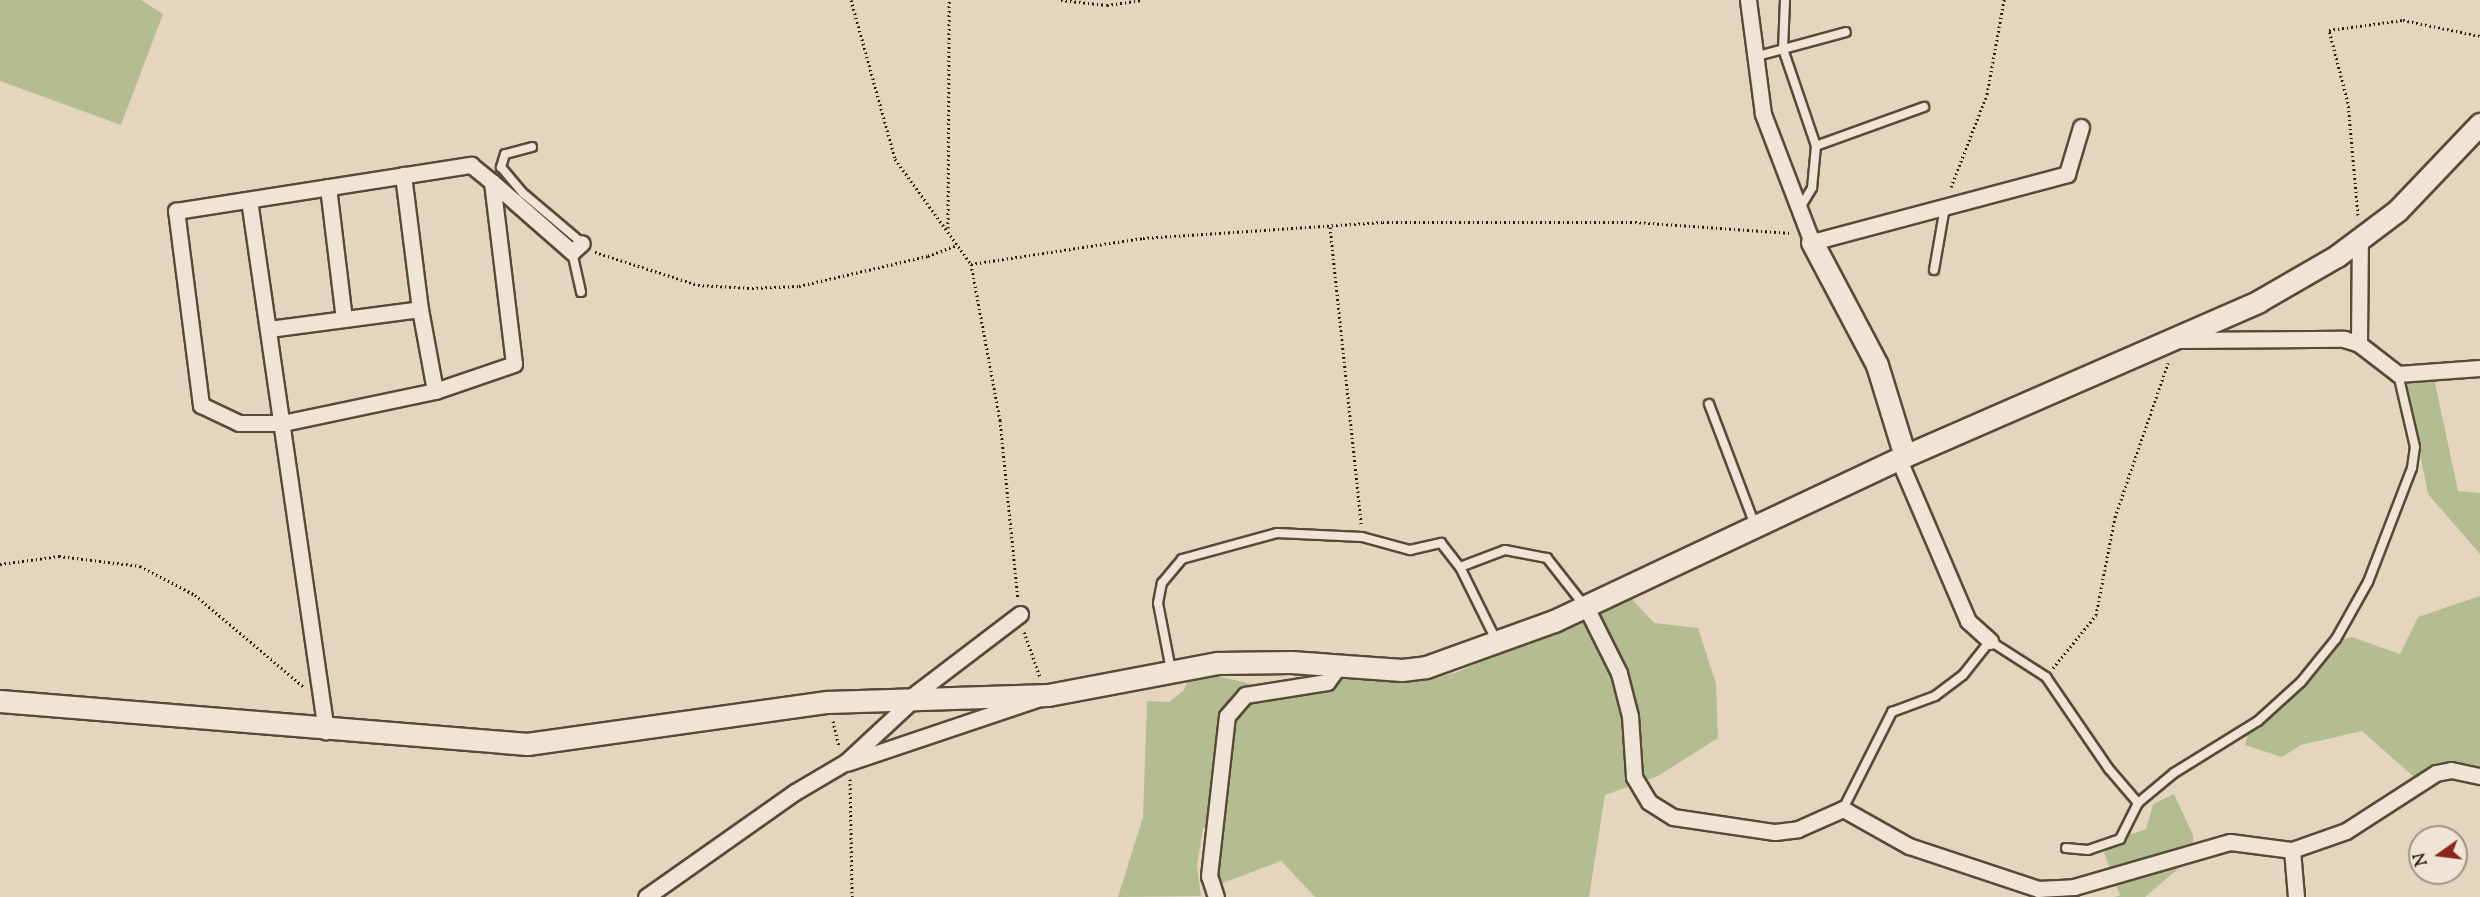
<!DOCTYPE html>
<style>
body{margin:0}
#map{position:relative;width:2480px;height:897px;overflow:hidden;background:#e6d5be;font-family:"Sorts Mill Goudy",serif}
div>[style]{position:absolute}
.green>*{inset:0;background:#b4bd92}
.path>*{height:3px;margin-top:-1.5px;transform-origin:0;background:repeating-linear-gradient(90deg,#2a1c09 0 1.5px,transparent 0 4.5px)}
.roads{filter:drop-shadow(2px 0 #594a36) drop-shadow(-2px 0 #594a36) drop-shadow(0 2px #594a36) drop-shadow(0 -2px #594a36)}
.lane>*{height:8px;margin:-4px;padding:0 4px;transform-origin:4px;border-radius:4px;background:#efe4d5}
.street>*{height:15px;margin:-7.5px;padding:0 7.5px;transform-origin:7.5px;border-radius:7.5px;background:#efe4d5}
.secondary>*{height:21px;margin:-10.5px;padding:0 10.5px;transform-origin:10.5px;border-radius:10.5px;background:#efe4d5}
span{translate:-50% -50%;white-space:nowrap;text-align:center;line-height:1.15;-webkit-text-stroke:6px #efe4d5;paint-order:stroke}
.north{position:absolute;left:2408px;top:825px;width:60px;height:60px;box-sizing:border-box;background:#efe4d5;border:2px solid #a09483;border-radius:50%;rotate:256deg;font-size:16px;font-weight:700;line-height:24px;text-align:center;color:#2a1c09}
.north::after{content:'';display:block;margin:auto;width:21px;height:27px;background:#8f2418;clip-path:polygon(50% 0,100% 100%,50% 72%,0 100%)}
</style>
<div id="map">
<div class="green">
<i style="clip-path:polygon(0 0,141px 0,163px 14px,121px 125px,0 81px)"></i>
<i style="clip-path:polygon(2405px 378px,2434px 378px,2458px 491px,2480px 493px,2480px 554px,2428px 494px)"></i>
<i style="clip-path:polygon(2480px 596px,2480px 768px,2435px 766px,2414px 777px,2362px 731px,2301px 745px,2282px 757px,2245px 745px,2248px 734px,2337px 641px,2352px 637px,2400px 654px,2418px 617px)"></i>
<i style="clip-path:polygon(1630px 597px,1654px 623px,1698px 628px,1716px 684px,1718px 738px,1658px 776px,1605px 795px,1589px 897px,1315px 897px,1281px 861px,1220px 884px,1220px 825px,1203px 828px,1197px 866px,1201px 896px,1118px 897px,1143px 817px,1147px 701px,1169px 702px,1184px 690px,1190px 675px,1206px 673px,1255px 685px,1344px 679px,1414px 682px,1455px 673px)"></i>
<i style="clip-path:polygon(2174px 794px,2193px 835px,2193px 856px,2145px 897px,2115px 897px,2120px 895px,2104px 853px,2118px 839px,2146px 829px,2153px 804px)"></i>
</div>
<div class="path">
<i style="left:851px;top:0;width:165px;rotate:74.5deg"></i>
<i style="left:895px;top:159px;width:130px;rotate:54.1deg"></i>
<i style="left:971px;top:264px;width:159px;rotate:79.5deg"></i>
<i style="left:1000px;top:420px;width:180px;rotate:84.3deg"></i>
<i style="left:1061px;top:0;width:46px;rotate:6.2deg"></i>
<i style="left:1107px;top:5px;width:35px;rotate:-8deg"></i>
<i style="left:1951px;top:187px;width:100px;rotate:-68.8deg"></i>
<i style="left:1987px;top:94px;width:96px;rotate:-79.7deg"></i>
<i style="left:2358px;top:215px;width:112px;rotate:-95.1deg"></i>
<i style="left:2348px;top:103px;width:75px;rotate:-104.6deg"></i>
<i style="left:2329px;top:30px;width:75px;rotate:-7.7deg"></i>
<i style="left:2403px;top:20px;width:79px;rotate:11.7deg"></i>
<i style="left:1330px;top:227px;width:299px;rotate:84deg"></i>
<i style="left:948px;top:228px;width:228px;rotate:-89.7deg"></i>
<i style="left:595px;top:252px;width:108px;rotate:17.8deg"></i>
<i style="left:698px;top:285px;width:54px;rotate:3.2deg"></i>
<i style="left:752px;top:288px;width:47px;rotate:-2.4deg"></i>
<i style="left:799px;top:286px;width:132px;rotate:-13.1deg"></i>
<i style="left:928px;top:256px;width:31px;rotate:-21deg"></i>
<i style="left:971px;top:264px;width:174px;rotate:-8.6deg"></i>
<i style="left:1143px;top:238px;width:241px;rotate:-3.8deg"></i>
<i style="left:1383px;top:222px;width:252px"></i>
<i style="left:1635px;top:222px;width:156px;rotate:4deg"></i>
<i style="left:0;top:564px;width:60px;rotate:-7.7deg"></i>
<i style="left:59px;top:556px;width:82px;rotate:7deg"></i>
<i style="left:140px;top:566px;width:62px;rotate:27.8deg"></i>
<i style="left:195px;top:595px;width:143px;rotate:40.2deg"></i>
<i style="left:1024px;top:632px;width:48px;rotate:70.4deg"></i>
<i style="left:2053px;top:668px;width:68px;rotate:-50.9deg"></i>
<i style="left:2096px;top:615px;width:100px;rotate:-79deg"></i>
<i style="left:2115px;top:517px;width:163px;rotate:-71deg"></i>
<i style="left:833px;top:721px;width:26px;rotate:77deg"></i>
<i style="left:850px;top:779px;width:118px;rotate:89deg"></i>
</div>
<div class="roads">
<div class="lane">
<i style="left:1785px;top:0;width:49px;rotate:92.3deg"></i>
<i style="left:1783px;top:49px;width:102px;rotate:71.2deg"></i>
<i style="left:1816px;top:146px;width:42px;rotate:95.4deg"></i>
<i style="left:1812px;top:188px;width:23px;rotate:121deg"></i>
<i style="left:1754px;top:57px;width:95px;rotate:-15.2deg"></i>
<i style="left:1816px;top:146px;width:115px;rotate:-19.9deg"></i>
<i style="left:532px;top:147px;width:28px;rotate:165deg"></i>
<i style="left:505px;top:154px;width:14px;rotate:107deg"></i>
<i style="left:501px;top:167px;width:34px;rotate:50deg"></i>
<i style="left:523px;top:193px;width:77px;rotate:40.3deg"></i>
<i style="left:572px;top:252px;width:41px;rotate:77.3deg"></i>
<i style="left:1934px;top:270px;width:64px;rotate:-80.1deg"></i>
<i style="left:1709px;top:404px;width:129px;rotate:69.2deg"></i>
<i style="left:1460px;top:567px;width:48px;rotate:-20.7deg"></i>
<i style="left:1505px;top:550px;width:43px;rotate:10.8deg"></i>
<i style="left:1547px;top:558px;width:60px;rotate:51.8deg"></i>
<i style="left:1171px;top:670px;width:68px;rotate:-101deg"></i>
<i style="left:1158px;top:603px;width:20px;rotate:-79deg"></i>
<i style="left:1162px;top:583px;width:31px;rotate:-50deg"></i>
<i style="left:1182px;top:559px;width:98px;rotate:-15.3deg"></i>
<i style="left:1277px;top:533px;width:85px;rotate:2.7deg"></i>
<i style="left:1362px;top:537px;width:50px;rotate:15.2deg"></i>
<i style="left:1410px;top:550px;width:32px;rotate:-13deg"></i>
<i style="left:1441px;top:543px;width:31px;rotate:52deg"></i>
<i style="left:1460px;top:567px;width:81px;rotate:63.7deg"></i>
<i style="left:1843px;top:809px;width:109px;rotate:-63.2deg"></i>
<i style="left:1892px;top:712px;width:46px;rotate:-20.4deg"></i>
<i style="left:1935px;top:696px;width:35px;rotate:-37deg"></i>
<i style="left:1963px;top:675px;width:43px;rotate:-51.5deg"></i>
<i style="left:1990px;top:641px;width:67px;rotate:32.7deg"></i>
<i style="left:2046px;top:677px;width:112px;rotate:55.6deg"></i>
<i style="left:2109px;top:769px;width:45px;rotate:49.5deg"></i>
<i style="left:2066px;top:848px;width:22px;rotate:5deg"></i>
<i style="left:2088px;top:850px;width:34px;rotate:-19deg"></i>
<i style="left:2120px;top:839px;width:40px;rotate:-63.4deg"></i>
<i style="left:2138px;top:803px;width:47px;rotate:-39.8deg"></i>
<i style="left:2174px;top:773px;width:99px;rotate:-31.8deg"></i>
<i style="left:2258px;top:721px;width:58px;rotate:-42.2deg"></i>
<i style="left:2301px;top:682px;width:55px;rotate:-50.9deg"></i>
<i style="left:2336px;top:639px;width:65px;rotate:-60.7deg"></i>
<i style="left:2368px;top:582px;width:122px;rotate:-68.9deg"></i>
<i style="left:2412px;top:468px;width:21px;rotate:-82deg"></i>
<i style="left:2415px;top:447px;width:75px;rotate:-103.1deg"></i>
</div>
<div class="street">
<i style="left:1748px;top:0;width:115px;rotate:82.5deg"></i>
<i style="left:1763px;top:114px;width:137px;rotate:69.1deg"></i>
<i style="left:1812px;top:242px;width:264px;rotate:-14.9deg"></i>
<i style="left:2067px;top:174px;width:49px;rotate:-73.4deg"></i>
<i style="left:403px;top:175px;width:135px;rotate:82.8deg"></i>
<i style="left:492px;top:182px;width:183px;rotate:83.1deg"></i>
<i style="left:514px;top:364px;width:83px;rotate:161.1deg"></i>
<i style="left:435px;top:391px;width:155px;rotate:168.1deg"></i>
<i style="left:283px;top:423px;width:44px;rotate:180deg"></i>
<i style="left:239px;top:423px;width:42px;rotate:-154.7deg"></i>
<i style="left:201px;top:405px;width:196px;rotate:-97.3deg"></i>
<i style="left:176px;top:211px;width:299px;rotate:-8.9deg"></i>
<i style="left:471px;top:165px;width:27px;rotate:39deg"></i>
<i style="left:492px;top:182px;width:30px;rotate:41deg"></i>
<i style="left:515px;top:202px;width:76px;rotate:41.3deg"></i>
<i style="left:572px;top:252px;width:13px;rotate:-42deg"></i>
<i style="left:328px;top:187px;width:133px;rotate:83.1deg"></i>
<i style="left:249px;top:200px;width:537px;rotate:81.75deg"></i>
<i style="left:269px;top:329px;width:152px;rotate:-7.5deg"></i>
<i style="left:420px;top:309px;width:83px;rotate:79.6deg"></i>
<i style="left:2181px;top:340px;width:163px;rotate:-0.4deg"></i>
<i style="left:2344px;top:339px;width:16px;rotate:18deg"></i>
<i style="left:2359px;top:344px;width:49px;rotate:37.6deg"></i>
<i style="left:2398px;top:374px;width:82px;rotate:-4.2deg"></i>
<i style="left:2359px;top:344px;width:106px;rotate:-89.5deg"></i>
<i style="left:1899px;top:460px;width:175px;rotate:66.8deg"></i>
<i style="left:1968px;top:621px;width:30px;rotate:42deg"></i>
<i style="left:1586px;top:607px;width:74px;rotate:63.4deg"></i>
<i style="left:1619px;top:673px;width:44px;rotate:75.7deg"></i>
<i style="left:1630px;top:716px;width:61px;rotate:86.2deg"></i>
<i style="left:1634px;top:777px;width:29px;rotate:59deg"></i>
<i style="left:1649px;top:802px;width:28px;rotate:32deg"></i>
<i style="left:1673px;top:817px;width:103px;rotate:8.4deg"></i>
<i style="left:1775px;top:832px;width:23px;rotate:-7deg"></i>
<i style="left:1798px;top:829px;width:49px;rotate:-24deg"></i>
<i style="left:1843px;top:809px;width:76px;rotate:29.3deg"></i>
<i style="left:1909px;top:846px;width:136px;rotate:18.4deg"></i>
<i style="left:2038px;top:889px;width:36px;rotate:-3deg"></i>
<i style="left:2074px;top:887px;width:162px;rotate:-16.1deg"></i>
<i style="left:2230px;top:842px;width:63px;rotate:7.4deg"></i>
<i style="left:2292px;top:850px;width:57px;rotate:-19.4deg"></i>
<i style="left:2346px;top:831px;width:107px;rotate:-32.8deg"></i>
<i style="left:2436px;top:773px;width:15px;rotate:-11deg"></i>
<i style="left:2451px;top:770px;width:30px;rotate:12deg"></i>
<i style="left:911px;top:697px;width:137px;rotate:-37.3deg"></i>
<i style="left:847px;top:763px;width:200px;rotate:-18.6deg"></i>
<i style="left:2292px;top:850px;width:47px;rotate:85.1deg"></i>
<i style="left:646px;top:897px;width:182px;rotate:-35.2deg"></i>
<i style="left:795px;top:792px;width:59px;rotate:-30.5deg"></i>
<i style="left:846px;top:762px;width:97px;rotate:-42.9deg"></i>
<i style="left:1216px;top:897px;width:22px;rotate:-108deg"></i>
<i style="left:1209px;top:876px;width:161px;rotate:-83.6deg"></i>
<i style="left:1227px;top:716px;width:28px;rotate:-49deg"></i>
<i style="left:1245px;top:695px;width:83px;rotate:-9deg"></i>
<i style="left:1327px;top:682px;width:17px;rotate:-54deg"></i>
</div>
<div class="secondary">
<i style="left:1812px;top:242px;width:139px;rotate:62.1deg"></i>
<i style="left:1877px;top:365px;width:95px;rotate:72.9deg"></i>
<i style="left:0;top:701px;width:529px;rotate:4.66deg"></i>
<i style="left:527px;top:744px;width:303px;rotate:-8deg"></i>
<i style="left:827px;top:702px;width:221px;rotate:-1.8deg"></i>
<i style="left:1048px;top:695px;width:173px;rotate:-10.7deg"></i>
<i style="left:1218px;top:663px;width:73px;rotate:-0.8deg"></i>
<i style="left:1291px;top:662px;width:111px;rotate:4.1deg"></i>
<i style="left:1402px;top:670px;width:24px;rotate:-7deg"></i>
<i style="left:1426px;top:667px;width:136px;rotate:-19.8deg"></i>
<i style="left:1554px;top:621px;width:388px;rotate:-25.2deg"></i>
<i style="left:1905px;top:456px;width:386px;rotate:-23.6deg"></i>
<i style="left:2259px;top:301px;width:90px;rotate:-30deg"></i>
<i style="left:2337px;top:256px;width:76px;rotate:-37deg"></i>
<i style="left:2398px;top:210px;width:119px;rotate:-46.4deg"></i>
</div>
</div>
<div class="north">N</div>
</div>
